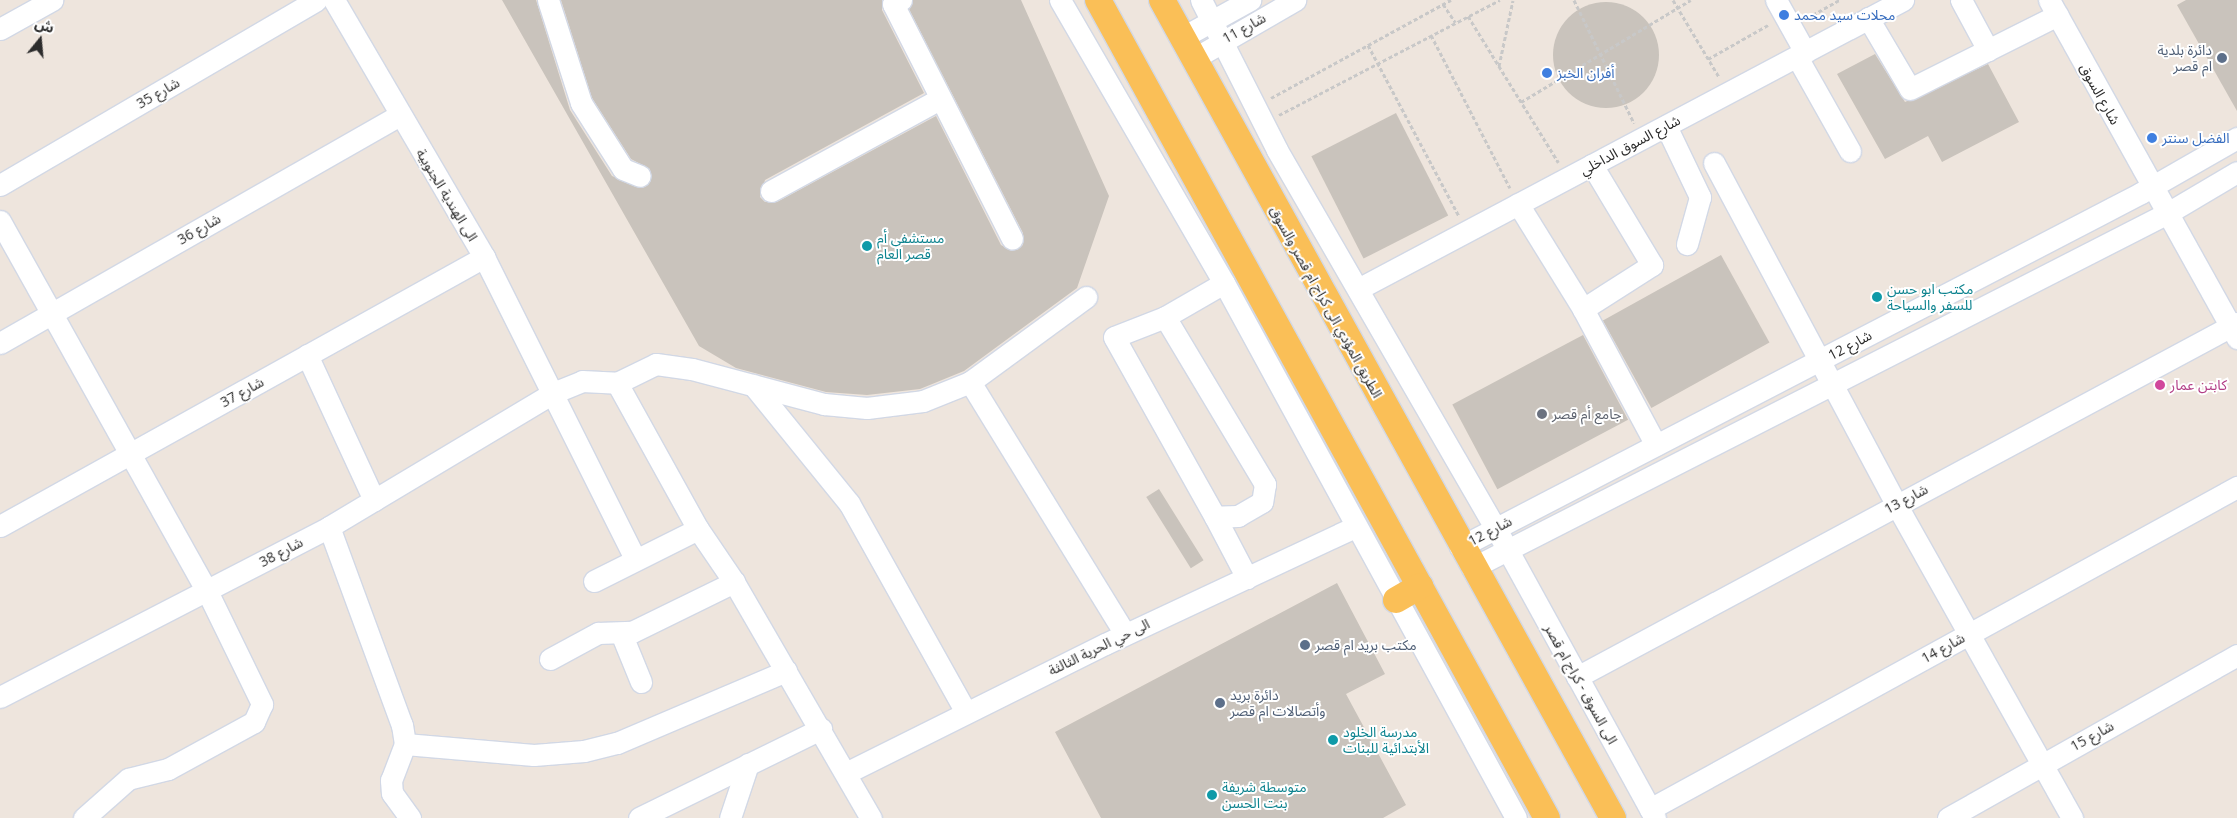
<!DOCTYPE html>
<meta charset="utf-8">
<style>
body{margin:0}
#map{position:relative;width:2237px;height:818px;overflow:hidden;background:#eee5dd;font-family:"Open Sans","Noto Sans Arabic",sans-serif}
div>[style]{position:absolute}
.building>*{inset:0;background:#c9c3bc;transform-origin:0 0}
.round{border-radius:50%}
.path>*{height:3px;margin-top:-1.5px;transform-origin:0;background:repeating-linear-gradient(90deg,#c8c8c8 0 4px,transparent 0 6.5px)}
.roads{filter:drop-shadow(1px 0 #d2d8e5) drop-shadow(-1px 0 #d2d8e5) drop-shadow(0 1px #d2d8e5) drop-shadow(0 -1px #d2d8e5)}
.minor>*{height:21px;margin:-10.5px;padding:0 10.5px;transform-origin:10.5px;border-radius:10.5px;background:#fff}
.major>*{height:26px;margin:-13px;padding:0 13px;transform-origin:13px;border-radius:13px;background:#fabf57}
.dots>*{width:14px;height:14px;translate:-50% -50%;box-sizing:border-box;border:2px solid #fff;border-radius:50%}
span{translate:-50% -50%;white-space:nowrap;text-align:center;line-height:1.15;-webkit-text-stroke:4px #fff;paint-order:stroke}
.shop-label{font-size:14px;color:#366cbe}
.left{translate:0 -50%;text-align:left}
.street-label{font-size:14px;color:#2c2c2c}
.service-label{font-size:14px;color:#4e5e75}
.right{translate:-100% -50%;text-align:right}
.culture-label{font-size:14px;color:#0d838f}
.hotel-label{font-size:14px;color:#b23c85}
.worship-label{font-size:14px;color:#5b616d}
.north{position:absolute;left:15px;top:15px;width:50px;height:50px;-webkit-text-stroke:4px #fff;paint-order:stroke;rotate:17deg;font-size:14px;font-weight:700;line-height:20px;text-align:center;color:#2c2c2c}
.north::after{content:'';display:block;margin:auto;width:18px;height:22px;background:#2c2c2c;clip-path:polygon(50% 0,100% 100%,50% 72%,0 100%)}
</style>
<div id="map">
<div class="building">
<i style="clip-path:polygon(502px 0,536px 0,570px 110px,612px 176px,641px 188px,651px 181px,650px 169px,631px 159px,592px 98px,561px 0,882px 0,882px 10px,924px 93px,765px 180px,760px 197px,765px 202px,777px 202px,936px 116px,1001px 245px,1012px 251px,1023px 245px,1023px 233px,909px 9px,913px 0,1021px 0,1109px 196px,1077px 288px,964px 371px,920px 389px,867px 395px,826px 392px,736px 368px,699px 346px)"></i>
<i style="clip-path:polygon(2186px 0,2237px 0,2237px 111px,2177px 5px)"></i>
<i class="round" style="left:1553px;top:2px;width:106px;height:106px"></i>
<i style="clip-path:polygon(1875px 54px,1905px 102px,1988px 64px,2019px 122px,1942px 162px,1928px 136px,1885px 159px,1837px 74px)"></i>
<i style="left:1396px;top:113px;width:115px;height:95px;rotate:63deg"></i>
<i style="left:1721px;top:255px;width:100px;height:135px;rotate:61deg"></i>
<i style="left:1583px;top:335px;width:96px;height:148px;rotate:62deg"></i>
<i style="left:1159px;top:489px;width:84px;height:15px;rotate:58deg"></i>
<i style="clip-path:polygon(1337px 583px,1385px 674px,1346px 694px,1406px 805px,1383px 818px,1101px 818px,1055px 732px)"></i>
</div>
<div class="path">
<i style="left:1574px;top:0;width:137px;rotate:64deg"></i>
<i style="left:1673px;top:0;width:90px;rotate:59.1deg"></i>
<i style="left:1443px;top:4px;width:22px;rotate:56deg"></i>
<i style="left:1468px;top:16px;width:172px;rotate:58.3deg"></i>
<i style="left:1807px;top:18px;width:37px;rotate:-29deg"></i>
<i style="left:1431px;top:35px;width:172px;rotate:62.7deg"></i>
<i style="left:1368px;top:45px;width:194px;rotate:62deg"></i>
<i style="left:1708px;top:59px;width:69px;rotate:-29.5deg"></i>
<i style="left:1499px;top:66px;width:67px;rotate:-78deg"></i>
<i style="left:1271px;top:98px;width:205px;rotate:-28.6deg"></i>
<i style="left:1521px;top:102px;width:198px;rotate:-31deg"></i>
<i style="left:1279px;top:115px;width:249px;rotate:-27.5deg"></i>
</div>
<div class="roads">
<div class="minor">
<i style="left:334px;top:0;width:298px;rotate:59.7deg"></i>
<i style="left:484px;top:257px;width:337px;rotate:63.4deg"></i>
<i style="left:548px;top:0;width:108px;rotate:72.2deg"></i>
<i style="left:581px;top:103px;width:78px;rotate:57.5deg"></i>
<i style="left:623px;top:169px;width:18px;rotate:22deg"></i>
<i style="left:901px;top:0;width:9px;rotate:153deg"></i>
<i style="left:893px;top:4px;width:263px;rotate:63.1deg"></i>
<i style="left:1060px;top:0;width:327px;rotate:59.9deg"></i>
<i style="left:1224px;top:283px;width:609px;rotate:61.37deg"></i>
<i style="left:1201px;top:0;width:168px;rotate:63.1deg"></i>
<i style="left:1277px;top:150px;width:435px;rotate:60deg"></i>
<i style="left:1495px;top:527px;width:332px;rotate:61.2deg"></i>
<i style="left:1776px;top:0;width:60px;rotate:60.9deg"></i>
<i style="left:1961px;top:0;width:57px;rotate:61.6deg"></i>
<i style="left:2049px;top:0;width:387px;rotate:60.9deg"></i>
<i style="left:1868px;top:18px;width:82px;rotate:59.4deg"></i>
<i style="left:1910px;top:89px;width:165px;rotate:-26.6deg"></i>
<i style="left:0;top:29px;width:60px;rotate:-29.1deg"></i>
<i style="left:1183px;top:37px;width:77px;rotate:-28.9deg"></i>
<i style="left:1797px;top:57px;width:108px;rotate:60.6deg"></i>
<i style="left:1195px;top:58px;width:116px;rotate:-30.1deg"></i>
<i style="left:1666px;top:126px;width:79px;rotate:64.4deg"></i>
<i style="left:1700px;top:197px;width:49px;rotate:105.5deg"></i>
<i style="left:1714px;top:163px;width:387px;rotate:61.9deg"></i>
<i style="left:1896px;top:504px;width:360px;rotate:60.7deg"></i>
<i style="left:0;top:185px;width:366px;rotate:-30.3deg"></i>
<i style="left:771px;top:191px;width:192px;rotate:-28.6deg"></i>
<i style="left:1518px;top:204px;width:123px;rotate:58.2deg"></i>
<i style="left:1583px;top:309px;width:154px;rotate:61.8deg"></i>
<i style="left:0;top:221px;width:424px;rotate:60.8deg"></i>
<i style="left:207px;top:591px;width:126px;rotate:64deg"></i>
<i style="left:262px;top:704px;width:20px;rotate:114deg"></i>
<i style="left:254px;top:722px;width:98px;rotate:151.3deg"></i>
<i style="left:168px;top:769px;width:41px;rotate:166deg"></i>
<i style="left:128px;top:779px;width:59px;rotate:138.4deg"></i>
<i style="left:1358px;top:289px;width:617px;rotate:-27.94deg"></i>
<i style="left:1583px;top:309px;width:82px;rotate:-32.5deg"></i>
<i style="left:1652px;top:265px;width:117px;rotate:-121deg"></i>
<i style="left:1165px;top:317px;width:195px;rotate:59.1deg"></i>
<i style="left:1265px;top:484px;width:18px;rotate:99deg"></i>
<i style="left:1262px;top:502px;width:28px;rotate:150deg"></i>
<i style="left:1238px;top:516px;width:23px;rotate:178deg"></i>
<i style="left:1215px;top:517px;width:206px;rotate:-119.3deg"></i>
<i style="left:1114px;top:337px;width:55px;rotate:-21.4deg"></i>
<i style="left:1165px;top:317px;width:68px;rotate:-30deg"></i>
<i style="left:0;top:343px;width:460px;rotate:-29.7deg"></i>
<i style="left:307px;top:355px;width:160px;rotate:65.2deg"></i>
<i style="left:970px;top:382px;width:296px;rotate:58.4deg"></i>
<i style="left:617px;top:383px;width:167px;rotate:61deg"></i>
<i style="left:698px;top:529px;width:64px;rotate:55.8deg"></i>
<i style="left:734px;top:582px;width:273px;rotate:59.9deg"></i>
<i style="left:753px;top:385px;width:152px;rotate:50.9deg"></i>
<i style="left:849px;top:503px;width:240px;rotate:60.8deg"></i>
<i style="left:1215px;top:517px;width:69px;rotate:62.3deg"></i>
<i style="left:0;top:526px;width:554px;rotate:-29.06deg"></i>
<i style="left:329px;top:527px;width:211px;rotate:69.8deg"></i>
<i style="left:402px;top:725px;width:19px;rotate:81deg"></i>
<i style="left:405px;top:744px;width:39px;rotate:111deg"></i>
<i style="left:391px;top:780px;width:13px;rotate:86deg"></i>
<i style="left:392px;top:793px;width:31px;rotate:54deg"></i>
<i style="left:1460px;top:547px;width:768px;rotate:-27.47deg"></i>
<i style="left:2141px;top:193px;width:111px;rotate:-29.8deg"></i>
<i style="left:1472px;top:568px;width:779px;rotate:-27.03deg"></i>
<i style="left:2166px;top:214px;width:82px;rotate:-30.6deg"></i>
<i style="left:594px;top:581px;width:116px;rotate:-26.6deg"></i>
<i style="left:621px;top:633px;width:53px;rotate:67.8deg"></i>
<i style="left:550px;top:659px;width:55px;rotate:-28.4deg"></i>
<i style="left:598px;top:633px;width:34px;rotate:-2deg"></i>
<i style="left:632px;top:632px;width:114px;rotate:-26.1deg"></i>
<i style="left:1577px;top:677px;width:749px;rotate:-28.21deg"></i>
<i style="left:0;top:697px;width:370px;rotate:-27.3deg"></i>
<i style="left:329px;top:527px;width:261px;rotate:-30.9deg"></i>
<i style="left:553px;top:393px;width:31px;rotate:-22deg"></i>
<i style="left:582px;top:381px;width:35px;rotate:3deg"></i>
<i style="left:617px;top:383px;width:43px;rotate:-26deg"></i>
<i style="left:656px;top:364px;width:36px;rotate:8deg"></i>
<i style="left:692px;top:369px;width:137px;rotate:14.9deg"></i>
<i style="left:824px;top:404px;width:43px;rotate:5.3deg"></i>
<i style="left:867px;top:408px;width:56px;rotate:-7.1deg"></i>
<i style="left:923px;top:401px;width:51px;rotate:-22deg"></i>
<i style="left:970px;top:382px;width:144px;rotate:-36.2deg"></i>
<i style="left:405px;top:744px;width:129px;rotate:4.9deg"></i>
<i style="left:534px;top:755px;width:50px;rotate:-4.6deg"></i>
<i style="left:584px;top:751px;width:34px;rotate:-14deg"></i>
<i style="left:617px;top:743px;width:184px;rotate:-23.1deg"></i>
<i style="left:846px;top:773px;width:289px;rotate:-26.5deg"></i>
<i style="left:1105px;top:644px;width:276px;rotate:-25.1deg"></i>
<i style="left:1650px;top:809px;width:670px;rotate:-28.75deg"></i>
<i style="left:639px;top:818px;width:203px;rotate:-26.1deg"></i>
<i style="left:730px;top:818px;width:57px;rotate:-71.6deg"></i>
<i style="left:1948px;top:818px;width:332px;rotate:-29.4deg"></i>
</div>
<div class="major">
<i style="left:1098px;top:0;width:933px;rotate:61.24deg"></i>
<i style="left:1162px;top:0;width:934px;rotate:61.13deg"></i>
<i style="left:1396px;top:600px;width:28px;rotate:-30deg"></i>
</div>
</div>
<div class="dots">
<i style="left:1784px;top:15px;background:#3f7fe0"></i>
<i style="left:2222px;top:58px;background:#5c6f8a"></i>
<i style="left:1547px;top:73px;background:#3f7fe0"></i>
<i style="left:2152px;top:138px;background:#3f7fe0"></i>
<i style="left:867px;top:246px;background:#0f9aa8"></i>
<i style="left:1877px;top:297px;background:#0f9aa8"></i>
<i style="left:2160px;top:385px;background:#d1479c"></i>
<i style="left:1542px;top:414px;background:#6b7280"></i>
<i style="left:1305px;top:645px;background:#5c6f8a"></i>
<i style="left:1220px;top:703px;background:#5c6f8a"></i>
<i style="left:1333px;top:740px;background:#0f9aa8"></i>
<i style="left:1212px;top:795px;background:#0f9aa8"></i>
</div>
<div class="shop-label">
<span class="left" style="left:1794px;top:15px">محلات سيد محمد</span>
<span class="left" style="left:1557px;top:73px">أفران الخبز</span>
<span class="left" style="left:2162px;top:138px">الفضل سنتر</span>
</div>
<div class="street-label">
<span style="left:1244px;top:28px;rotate:-29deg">شارع 11</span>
<span style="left:158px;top:93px;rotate:-30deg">شارع 35</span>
<span style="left:2100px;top:94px;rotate:61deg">شارع السوق</span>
<span style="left:1630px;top:145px;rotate:-28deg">شارع السوق الداخلي</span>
<span style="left:447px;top:195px;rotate:59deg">الى الهندية الجنوبية</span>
<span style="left:199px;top:229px;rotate:-30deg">شارع 36</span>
<span style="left:1326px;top:302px;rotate:61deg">الطريق المؤدي الى كراج ام قصر والسوق</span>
<span style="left:1850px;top:345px;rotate:-28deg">شارع 12</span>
<span style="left:242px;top:392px;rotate:-29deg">شارع 37</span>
<span style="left:1906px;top:499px;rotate:-28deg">شارع 13</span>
<span style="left:1490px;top:531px;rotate:-28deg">شارع 12</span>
<span style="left:281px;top:552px;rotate:-28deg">شارع 38</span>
<span style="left:1099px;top:647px;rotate:-26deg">الى حي الحرية الثالثة</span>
<span style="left:1943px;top:648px;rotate:-29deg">شارع 14</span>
<span style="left:1581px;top:684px;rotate:61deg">الى السوق - كراج ام قصر</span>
<span style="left:2092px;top:736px;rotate:-29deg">شارع 15</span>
</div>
<div class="service-label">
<span class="right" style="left:2212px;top:58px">دائرة بلدية<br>ام قصر</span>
<span class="left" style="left:1315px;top:645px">مكتب بريد ام قصر</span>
<span class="left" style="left:1230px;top:703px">دائرة بريد<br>وأتصالات ام قصر</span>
</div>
<div class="culture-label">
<span class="left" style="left:877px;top:246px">مستشفى أم<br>قصر العام</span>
<span class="left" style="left:1887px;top:297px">مكتب ابو حسن<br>للسفر والسياحة</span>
<span class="left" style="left:1343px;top:740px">مدرسة الخلود<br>الأبتدائية للبنات</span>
<span class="left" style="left:1222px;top:795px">متوسطة شريفة<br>بنت الحسن</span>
</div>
<div class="hotel-label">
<span class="left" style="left:2170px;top:385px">كابتن عمار</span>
</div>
<div class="worship-label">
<span class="left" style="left:1552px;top:414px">جامع أم قصر</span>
</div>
<div class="north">ش</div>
</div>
